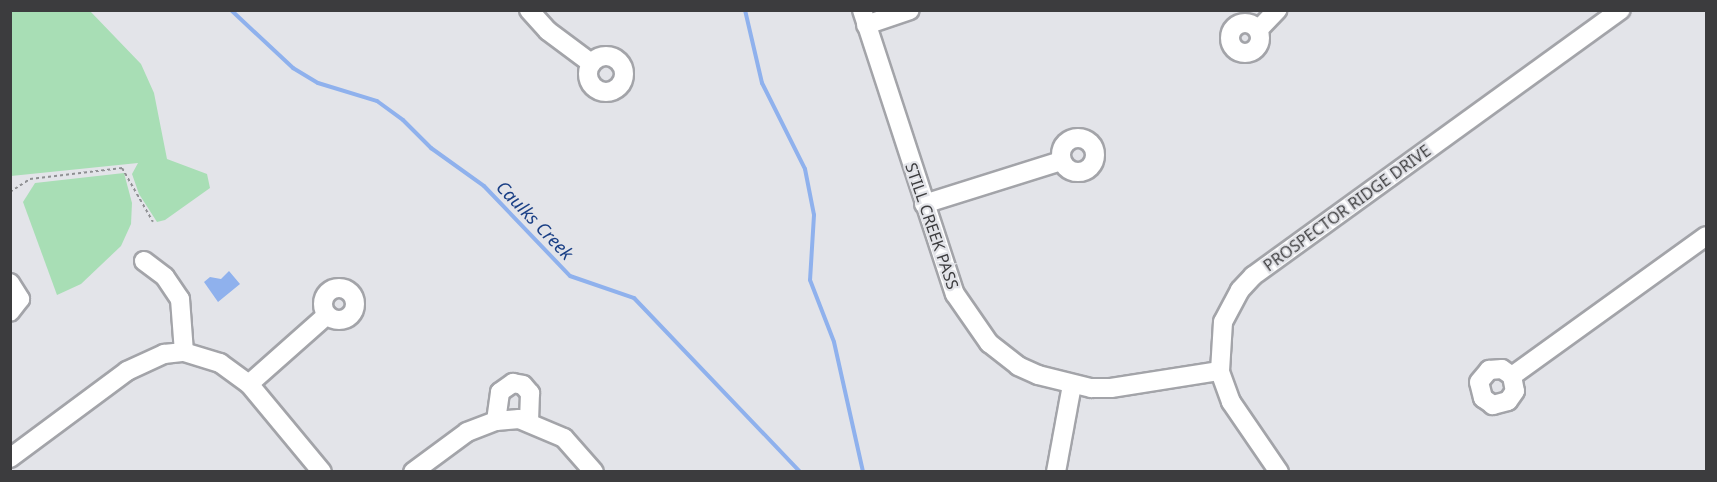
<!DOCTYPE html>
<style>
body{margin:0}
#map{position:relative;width:1717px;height:482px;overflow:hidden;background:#e3e4e9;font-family:"Noto Sans",sans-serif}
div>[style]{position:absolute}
.green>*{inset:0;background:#a8deb5}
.water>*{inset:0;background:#8fb1ed}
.stream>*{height:4px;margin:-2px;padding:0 2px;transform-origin:2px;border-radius:2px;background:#8fb1ed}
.path>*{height:2px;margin-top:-1px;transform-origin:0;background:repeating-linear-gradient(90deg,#8f9093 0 3px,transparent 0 6px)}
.roads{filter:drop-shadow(2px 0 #a3a4a9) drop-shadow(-2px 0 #a3a4a9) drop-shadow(0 2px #a3a4a9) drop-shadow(0 -2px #a3a4a9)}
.minor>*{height:18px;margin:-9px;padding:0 9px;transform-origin:9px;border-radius:9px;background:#fff}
.minor>.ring{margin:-9px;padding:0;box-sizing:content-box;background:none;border:18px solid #fff;border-radius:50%}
span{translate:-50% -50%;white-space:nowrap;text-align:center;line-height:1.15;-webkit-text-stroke:4.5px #e3e4e9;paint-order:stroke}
.street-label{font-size:16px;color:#3c3c3e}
.water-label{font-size:18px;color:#1b4086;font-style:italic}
.frame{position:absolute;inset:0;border:12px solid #3c3c3e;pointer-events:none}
</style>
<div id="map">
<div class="green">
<i style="clip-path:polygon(10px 11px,90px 11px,141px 64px,154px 93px,167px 159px,207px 174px,210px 188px,165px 220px,157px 222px,139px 194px,132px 174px,138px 163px,11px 176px)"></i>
<i style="clip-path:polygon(124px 173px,132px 203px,131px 224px,121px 246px,81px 284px,57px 295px,23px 202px,35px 183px)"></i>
</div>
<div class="water">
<i style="clip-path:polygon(229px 271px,240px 284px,218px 302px,204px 282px,210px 277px,221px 279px)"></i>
</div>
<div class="stream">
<i style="left:231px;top:10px;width:85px;rotate:43.1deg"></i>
<i style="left:293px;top:68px;width:29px;rotate:31deg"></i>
<i style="left:318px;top:83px;width:62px;rotate:17deg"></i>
<i style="left:377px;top:101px;width:32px;rotate:36deg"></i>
<i style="left:403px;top:120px;width:40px;rotate:45deg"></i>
<i style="left:431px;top:148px;width:65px;rotate:35.6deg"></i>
<i style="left:484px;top:186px;width:124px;rotate:46.3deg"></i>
<i style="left:570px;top:276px;width:68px;rotate:19deg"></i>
<i style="left:634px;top:298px;width:240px;rotate:46.3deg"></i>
<i style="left:745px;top:10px;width:75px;rotate:76.9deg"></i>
<i style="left:762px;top:83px;width:96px;rotate:63.4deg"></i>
<i style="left:805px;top:169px;width:47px;rotate:78.9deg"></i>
<i style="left:814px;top:215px;width:65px;rotate:93.5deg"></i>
<i style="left:810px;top:280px;width:66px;rotate:68.8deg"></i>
<i style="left:834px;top:342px;width:133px;rotate:77.4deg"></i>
</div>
<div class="path">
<i style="left:10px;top:192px;width:24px;rotate:-33deg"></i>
<i style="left:30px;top:179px;width:93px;rotate:-6.8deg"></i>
<i style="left:122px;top:168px;width:62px;rotate:60.1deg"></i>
<i style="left:10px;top:215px;width:8px;rotate:90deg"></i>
</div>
<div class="roads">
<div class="minor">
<i style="left:529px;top:10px;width:28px;rotate:48deg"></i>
<i style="left:548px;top:31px;width:54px;rotate:36.7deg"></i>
<i style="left:862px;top:10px;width:299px;rotate:71.9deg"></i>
<i style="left:955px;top:294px;width:60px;rotate:55.2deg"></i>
<i style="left:989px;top:343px;width:37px;rotate:38deg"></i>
<i style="left:1018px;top:366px;width:22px;rotate:24deg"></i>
<i style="left:1038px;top:375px;width:55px;rotate:13.8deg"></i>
<i style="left:1091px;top:388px;width:20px"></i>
<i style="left:1111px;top:388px;width:110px;rotate:-8.9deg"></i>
<i class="ring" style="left:1230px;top:23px;width:12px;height:12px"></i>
<i style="left:866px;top:25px;width:46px;rotate:-18.8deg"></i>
<i style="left:1258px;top:30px;width:28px;rotate:-46deg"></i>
<i class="ring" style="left:588px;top:56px;width:18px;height:18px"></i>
<i class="ring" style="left:1061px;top:138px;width:16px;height:16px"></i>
<i style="left:924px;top:204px;width:144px;rotate:-17.4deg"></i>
<i style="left:144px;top:261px;width:26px;rotate:37deg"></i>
<i style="left:165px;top:277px;width:27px;rotate:56deg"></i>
<i style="left:180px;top:299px;width:53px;rotate:85.7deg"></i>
<i style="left:10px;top:283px;width:19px;rotate:58deg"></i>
<i style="left:20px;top:299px;width:16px;rotate:128deg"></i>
<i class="ring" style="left:323px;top:288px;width:14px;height:14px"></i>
<i style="left:1512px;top:376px;width:15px;rotate:79deg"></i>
<i style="left:1515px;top:391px;width:12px;rotate:125deg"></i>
<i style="left:1508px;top:401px;width:16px;rotate:165deg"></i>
<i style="left:1493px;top:405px;width:12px;rotate:-145deg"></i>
<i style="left:1483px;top:398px;width:16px;rotate:-104deg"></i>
<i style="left:1479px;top:382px;width:16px;rotate:-50deg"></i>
<i style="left:1489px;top:370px;width:13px;rotate:-4deg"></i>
<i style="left:1502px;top:369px;width:12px;rotate:35deg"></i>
<i style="left:1512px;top:376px;width:239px;rotate:-35.8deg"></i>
<i style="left:249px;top:384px;width:104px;rotate:-41.5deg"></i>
<i style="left:496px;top:421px;width:29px;rotate:-82deg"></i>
<i style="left:500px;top:392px;width:16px;rotate:-35deg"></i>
<i style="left:513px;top:383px;width:10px;rotate:11deg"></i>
<i style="left:523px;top:385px;width:11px;rotate:49deg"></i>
<i style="left:530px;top:393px;width:28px;rotate:92deg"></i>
<i style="left:10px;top:458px;width:146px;rotate:-36.6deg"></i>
<i style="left:127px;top:371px;width:41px;rotate:-24.7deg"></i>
<i style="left:164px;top:354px;width:20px;rotate:-6deg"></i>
<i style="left:184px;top:352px;width:38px;rotate:17deg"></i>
<i style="left:220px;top:363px;width:36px;rotate:36deg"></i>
<i style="left:249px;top:384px;width:114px;rotate:50.3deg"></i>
<i style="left:413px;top:472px;width:67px;rotate:-36.5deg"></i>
<i style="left:467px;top:432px;width:31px;rotate:-21deg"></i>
<i style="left:496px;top:421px;width:23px;rotate:-5deg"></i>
<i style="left:519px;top:419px;width:49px;rotate:22.9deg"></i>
<i style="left:564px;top:438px;width:45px;rotate:48.6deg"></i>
<i style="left:1056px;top:472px;width:88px;rotate:-79.6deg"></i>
<i style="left:1279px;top:472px;width:85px;rotate:-124.4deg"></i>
<i style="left:1231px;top:402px;width:33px;rotate:-110deg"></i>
<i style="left:1220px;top:371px;width:49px;rotate:-86.5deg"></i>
<i style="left:1223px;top:322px;width:36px;rotate:-62deg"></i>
<i style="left:1240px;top:290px;width:19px;rotate:-47deg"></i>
<i style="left:1253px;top:276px;width:454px;rotate:-35.9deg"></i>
</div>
</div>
<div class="street-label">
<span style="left:1347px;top:208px;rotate:-36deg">PROSPECTOR RIDGE DRIVE</span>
<span style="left:932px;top:226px;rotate:71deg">STILL CREEK PASS</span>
</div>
<div class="water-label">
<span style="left:535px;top:220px;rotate:46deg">Caulks Creek</span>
</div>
<div class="frame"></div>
</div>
